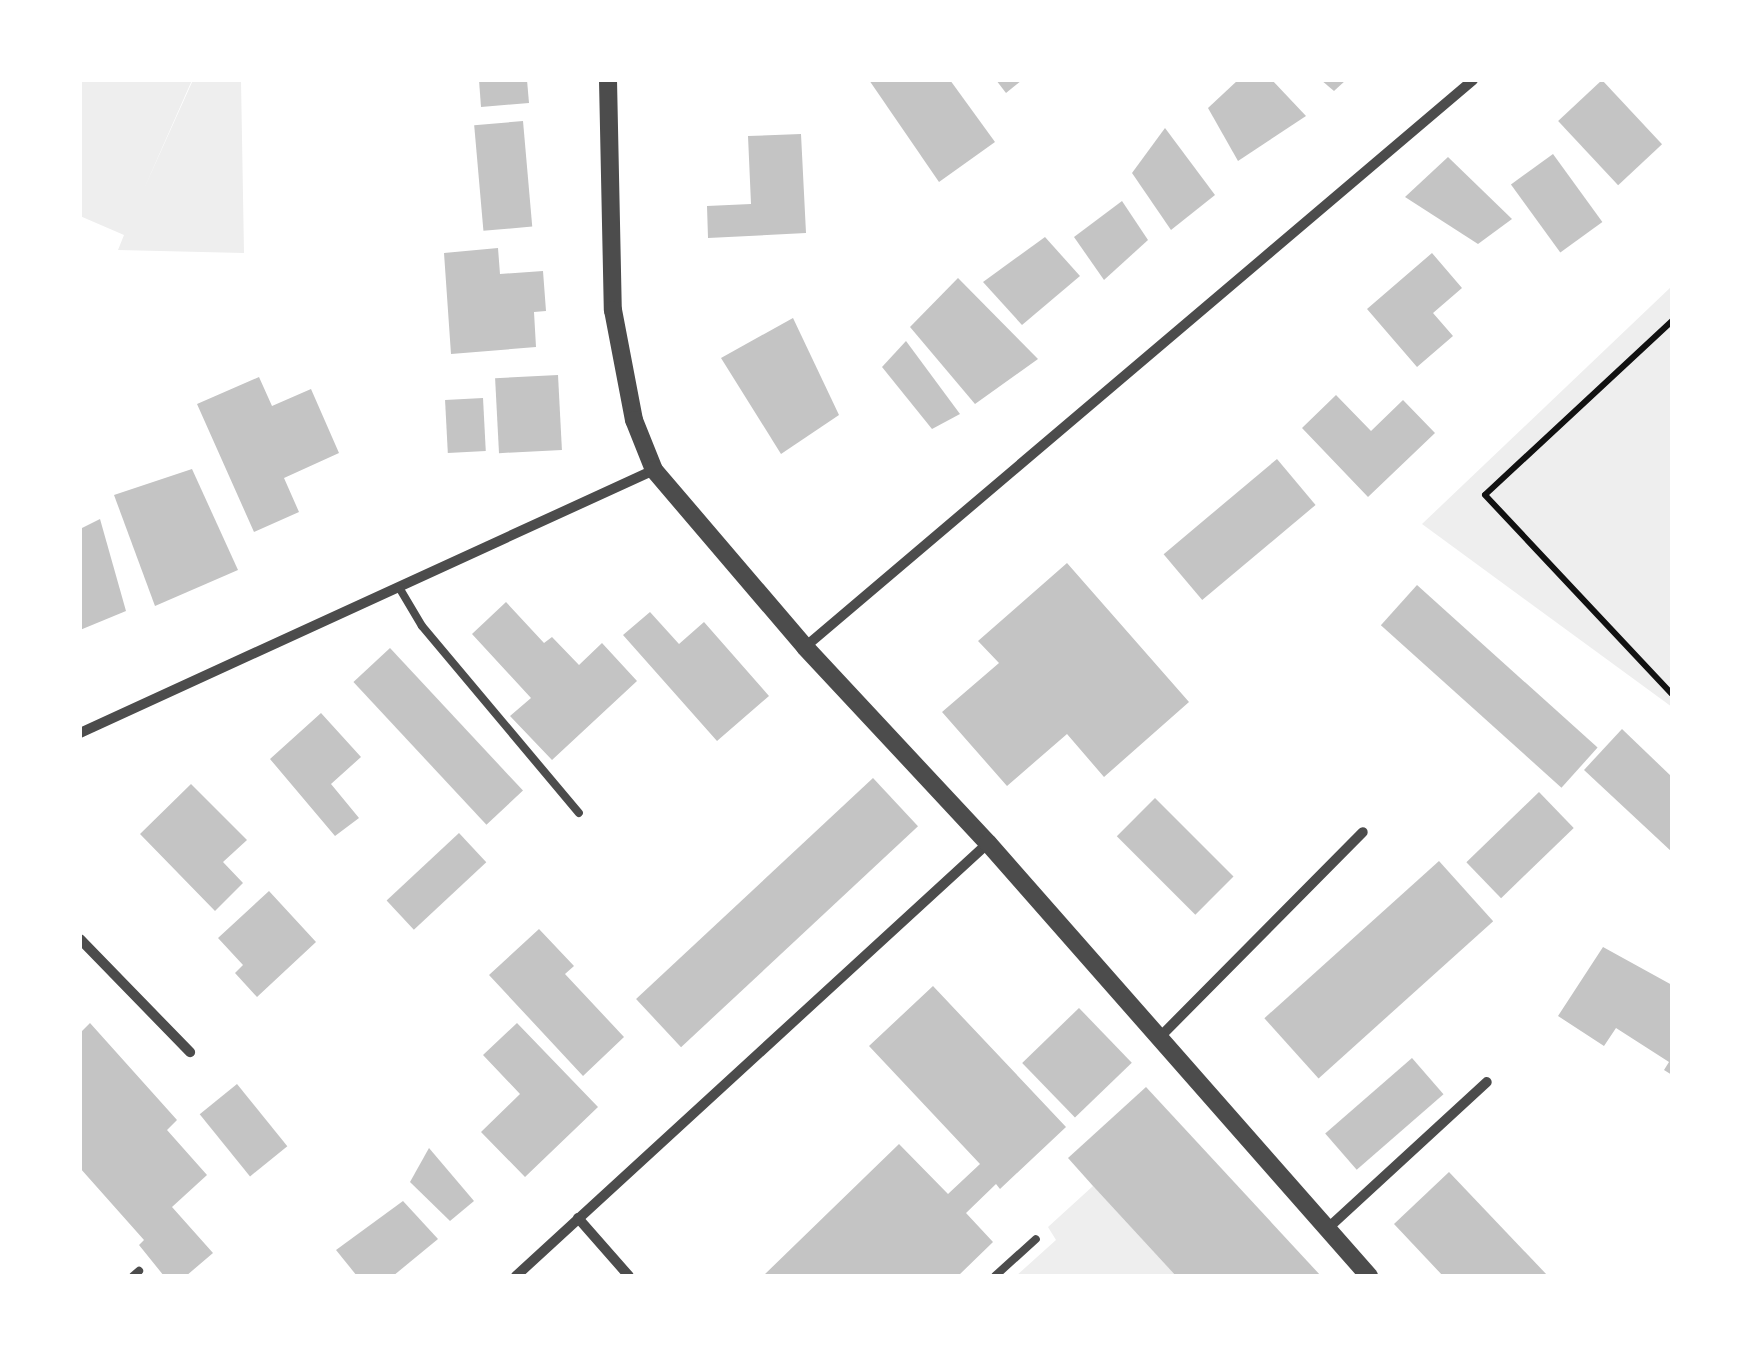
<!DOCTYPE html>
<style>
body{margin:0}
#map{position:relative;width:1752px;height:1356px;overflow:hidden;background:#fff;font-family:Signika,sans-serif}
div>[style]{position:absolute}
.green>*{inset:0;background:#eee}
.building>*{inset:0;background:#c4c4c4;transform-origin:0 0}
.path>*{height:6px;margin:-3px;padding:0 3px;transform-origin:3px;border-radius:3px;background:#111}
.service>*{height:8px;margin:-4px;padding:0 4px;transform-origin:4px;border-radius:4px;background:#4c4c4c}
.minor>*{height:10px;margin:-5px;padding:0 5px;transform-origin:5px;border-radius:5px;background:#4c4c4c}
.tertiary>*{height:18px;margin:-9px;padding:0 9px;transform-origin:9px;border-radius:9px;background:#4c4c4c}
span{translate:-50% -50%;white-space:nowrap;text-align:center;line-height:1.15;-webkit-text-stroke:8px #fff;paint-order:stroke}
.frame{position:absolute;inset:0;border:82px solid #fff;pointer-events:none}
</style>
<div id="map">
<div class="green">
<i style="clip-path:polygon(80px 80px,192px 80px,143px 191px,193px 80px,241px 80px,244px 253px,118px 250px,124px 235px,80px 216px)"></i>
<i style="clip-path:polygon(1672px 286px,1672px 707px,1422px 524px)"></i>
<i style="clip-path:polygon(1093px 1186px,1176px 1276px,1016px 1276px,1056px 1240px,1048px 1227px)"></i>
</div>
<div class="building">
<i style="clip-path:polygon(479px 80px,527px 80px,529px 103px,481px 107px)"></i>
<i style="clip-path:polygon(869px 80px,950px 80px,995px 142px,939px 182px)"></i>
<i style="clip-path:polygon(996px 80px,1022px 80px,1006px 93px)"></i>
<i style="clip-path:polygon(1238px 80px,1272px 80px,1306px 116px,1238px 161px,1208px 108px)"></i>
<i style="clip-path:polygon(1321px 80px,1346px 80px,1334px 91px)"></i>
<i style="left:1602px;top:80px;width:88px;height:60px;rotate:47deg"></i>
<i style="left:523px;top:121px;width:106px;height:49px;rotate:85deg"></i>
<i style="clip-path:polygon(1165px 128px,1215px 195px,1171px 230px,1132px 173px)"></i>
<i style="clip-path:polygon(801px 134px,806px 233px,708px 238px,707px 206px,751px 204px,748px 136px)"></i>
<i style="left:1553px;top:154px;width:84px;height:52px;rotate:54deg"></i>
<i style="clip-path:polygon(1448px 157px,1512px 219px,1478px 244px,1405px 197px)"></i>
<i style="clip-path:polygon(1122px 201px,1148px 240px,1104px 280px,1074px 237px)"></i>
<i style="clip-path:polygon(1045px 237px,1080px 276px,1022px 325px,983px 282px)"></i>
<i style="clip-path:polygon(498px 248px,500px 274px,543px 271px,546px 311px,534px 312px,536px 347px,451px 354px,444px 253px)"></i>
<i style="clip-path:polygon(1432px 253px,1462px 288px,1433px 313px,1453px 336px,1417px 367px,1367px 309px)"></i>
<i style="clip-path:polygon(958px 278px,1038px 359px,975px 404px,910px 327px)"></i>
<i style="clip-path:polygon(793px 318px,839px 415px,781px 454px,721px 358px)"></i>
<i style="clip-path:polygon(906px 341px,960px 414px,932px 429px,882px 367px)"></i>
<i style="left:558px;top:375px;width:75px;height:63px;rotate:87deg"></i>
<i style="clip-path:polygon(259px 377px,272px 406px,311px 389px,339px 453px,284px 478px,299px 512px,254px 532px,197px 404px)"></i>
<i style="clip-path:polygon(1336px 395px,1371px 431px,1403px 400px,1435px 433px,1368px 497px,1302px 428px)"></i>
<i style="left:483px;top:398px;width:53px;height:38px;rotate:87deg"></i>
<i style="left:1277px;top:459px;width:60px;height:148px;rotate:50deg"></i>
<i style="clip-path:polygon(192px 469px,238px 570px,155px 606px,114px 495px)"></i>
<i style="clip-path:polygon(100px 519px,126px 611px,80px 630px,80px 529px)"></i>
<i style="clip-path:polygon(1067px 563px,1189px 702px,1104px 777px,1067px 734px,1007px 786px,942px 712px,999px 663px,978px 641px)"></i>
<i style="left:1417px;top:585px;width:243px;height:54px;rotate:42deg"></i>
<i style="clip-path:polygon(506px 602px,544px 643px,552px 637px,579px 665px,602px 643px,637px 681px,552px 760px,510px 716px,531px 698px,472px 634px)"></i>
<i style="clip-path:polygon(650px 612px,679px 644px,704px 622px,769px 696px,717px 741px,623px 635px)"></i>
<i style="left:390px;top:648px;width:195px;height:50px;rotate:47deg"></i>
<i style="clip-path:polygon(321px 713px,361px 757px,331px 784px,359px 818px,335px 836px,270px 759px)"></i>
<i style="clip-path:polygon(1622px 729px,1672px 777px,1672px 852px,1584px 770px)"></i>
<i style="left:873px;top:778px;width:66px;height:324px;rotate:47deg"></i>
<i style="clip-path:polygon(191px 784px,247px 840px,223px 862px,243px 883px,215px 911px,140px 834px)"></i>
<i style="left:1539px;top:792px;width:50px;height:101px;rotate:46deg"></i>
<i style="left:1155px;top:798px;width:111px;height:54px;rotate:45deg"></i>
<i style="left:459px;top:833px;width:40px;height:99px;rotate:47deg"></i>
<i style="left:1439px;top:861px;width:81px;height:235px;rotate:48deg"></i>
<i style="clip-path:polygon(269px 891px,316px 942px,257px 997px,235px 973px,243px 965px,218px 938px)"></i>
<i style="clip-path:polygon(539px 929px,574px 966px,565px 974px,624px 1037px,583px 1076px,489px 975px)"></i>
<i style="clip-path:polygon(1603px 947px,1672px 985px,1672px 1075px,1664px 1070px,1669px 1062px,1616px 1028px,1604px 1046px,1558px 1016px)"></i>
<i style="clip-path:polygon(933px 986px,1066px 1127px,1000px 1189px,996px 1184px,966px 1213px,993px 1242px,958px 1276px,763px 1276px,899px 1144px,948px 1194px,980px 1164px,869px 1046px)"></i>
<i style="left:1079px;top:1008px;width:76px;height:79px;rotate:46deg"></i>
<i style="clip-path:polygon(90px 1023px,177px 1120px,167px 1130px,207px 1175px,172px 1207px,213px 1253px,186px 1276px,164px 1276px,139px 1245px,144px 1240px,80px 1168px,80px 1033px)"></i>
<i style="clip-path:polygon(517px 1023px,598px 1107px,525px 1177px,481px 1132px,520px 1094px,483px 1055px)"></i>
<i style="left:1412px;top:1058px;width:48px;height:115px;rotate:49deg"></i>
<i style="left:237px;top:1084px;width:80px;height:48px;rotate:51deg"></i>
<i style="clip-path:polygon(1146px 1087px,1321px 1276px,1176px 1276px,1093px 1186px,1068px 1158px)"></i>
<i style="clip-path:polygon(429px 1148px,474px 1201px,450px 1221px,410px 1182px)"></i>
<i style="clip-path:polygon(1449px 1172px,1548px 1276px,1443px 1276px,1394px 1224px)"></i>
<i style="clip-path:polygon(403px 1201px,438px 1239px,393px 1276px,357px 1276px,336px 1250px)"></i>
</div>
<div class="path">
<i style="left:1672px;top:321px;width:255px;rotate:137.1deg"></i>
<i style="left:1485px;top:495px;width:273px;rotate:46.8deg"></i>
</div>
<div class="service">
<i style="left:400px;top:589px;width:43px;rotate:59.3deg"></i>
<i style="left:422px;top:626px;width:244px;rotate:50deg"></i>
<i style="left:133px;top:1276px;width:8px;rotate:-40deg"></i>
<i style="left:995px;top:1276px;width:55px;rotate:-42.1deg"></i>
</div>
<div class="minor">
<i style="left:805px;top:647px;width:876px;rotate:-40.32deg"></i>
<i style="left:80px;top:733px;width:631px;rotate:-24.62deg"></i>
<i style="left:80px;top:939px;width:158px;rotate:45.8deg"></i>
<i style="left:1158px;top:1039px;width:291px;rotate:-45.3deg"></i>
<i style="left:578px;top:1218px;width:77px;rotate:48.7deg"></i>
<i style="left:1327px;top:1229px;width:217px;rotate:-42.6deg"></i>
<i style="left:516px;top:1276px;width:641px;rotate:-42.53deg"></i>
</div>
<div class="tertiary">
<i style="left:608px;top:80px;width:230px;rotate:88.8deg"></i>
<i style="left:613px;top:310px;width:112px;rotate:79.2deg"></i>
<i style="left:634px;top:420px;width:54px;rotate:68.2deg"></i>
<i style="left:654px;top:470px;width:233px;rotate:49.5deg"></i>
<i style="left:805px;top:647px;width:268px;rotate:47deg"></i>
<i style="left:988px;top:843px;width:577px;rotate:48.66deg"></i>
</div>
<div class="frame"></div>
</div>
